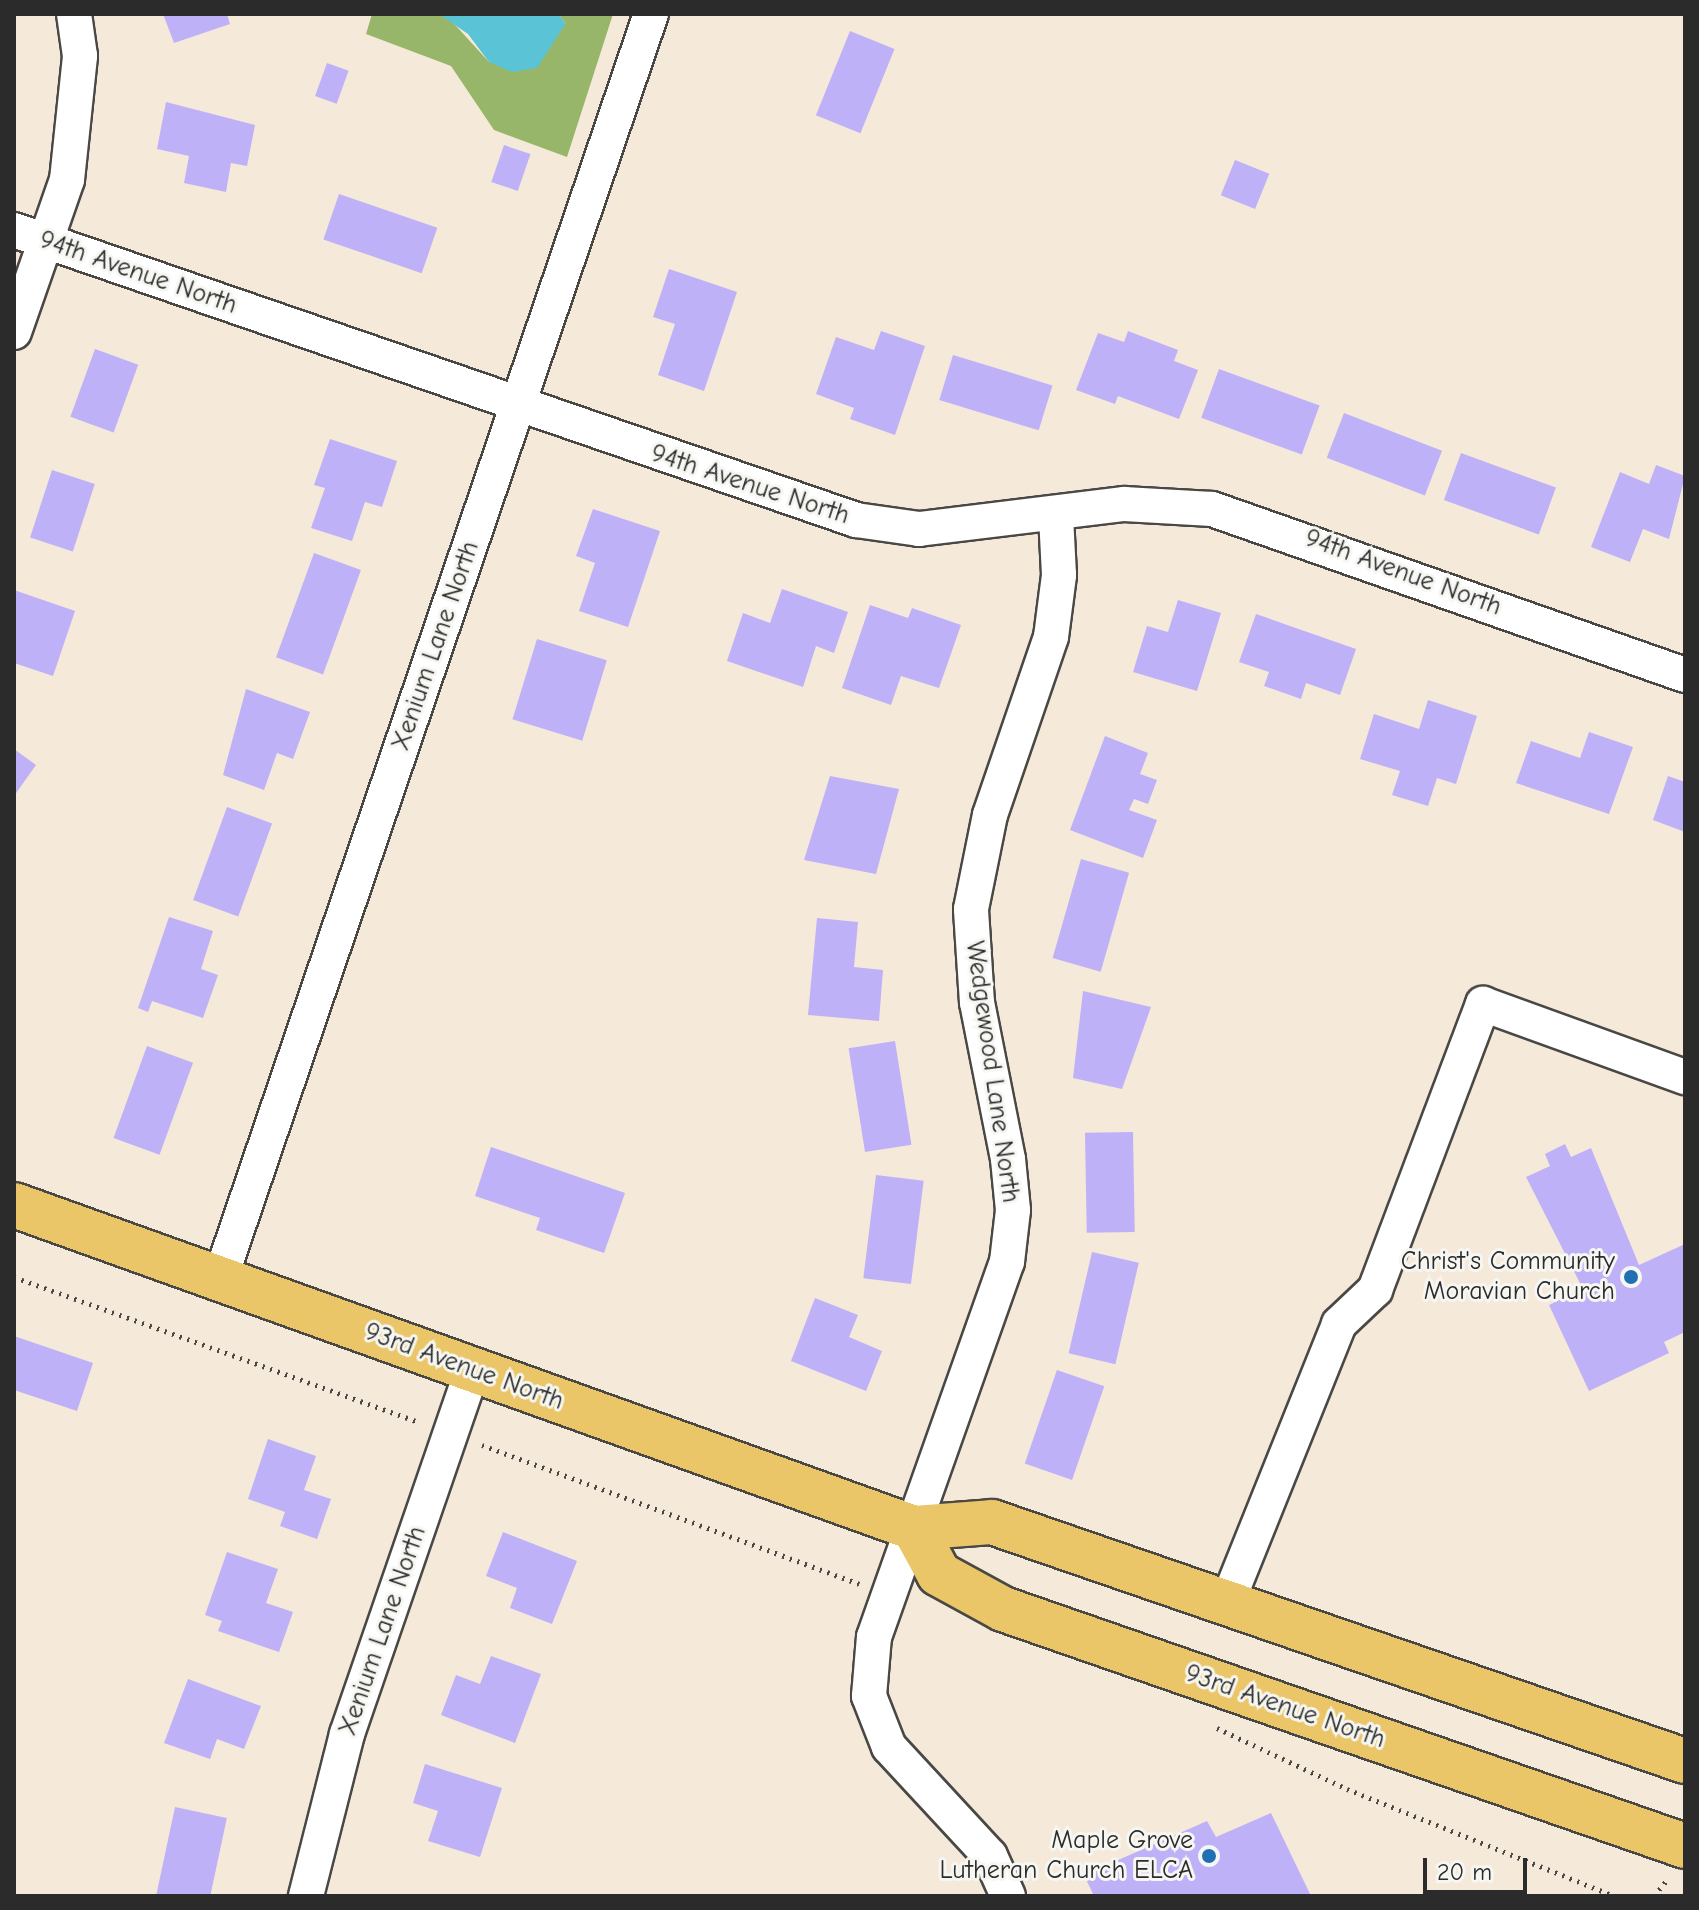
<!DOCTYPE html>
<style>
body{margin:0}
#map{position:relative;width:1699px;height:1910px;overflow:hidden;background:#f5e9d9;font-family:"Comic Neue",sans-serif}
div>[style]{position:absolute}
.forest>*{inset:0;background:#98b669}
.water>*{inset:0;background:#5ac3d6}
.building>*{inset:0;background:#bfb1f8;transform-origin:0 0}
.path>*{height:5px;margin-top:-2.5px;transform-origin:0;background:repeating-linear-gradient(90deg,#494845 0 2px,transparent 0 8px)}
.roads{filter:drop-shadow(2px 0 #494845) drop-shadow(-2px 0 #494845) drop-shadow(0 2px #494845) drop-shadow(0 -2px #494845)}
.minor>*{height:34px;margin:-17px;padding:0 17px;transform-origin:17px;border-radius:17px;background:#fff}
.major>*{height:44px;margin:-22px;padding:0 22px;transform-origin:22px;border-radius:22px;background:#ebc669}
.dots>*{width:22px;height:22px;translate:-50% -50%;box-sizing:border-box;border:4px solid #f6f6f2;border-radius:50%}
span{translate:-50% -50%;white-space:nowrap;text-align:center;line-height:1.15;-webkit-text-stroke:6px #f6f6f2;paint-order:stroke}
.street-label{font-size:26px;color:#2b2b2b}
.poi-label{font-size:26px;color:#2b2b2b}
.right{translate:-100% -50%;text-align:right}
.frame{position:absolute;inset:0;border:16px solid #2b2b2b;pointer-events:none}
.scale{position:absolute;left:1423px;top:1858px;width:104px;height:36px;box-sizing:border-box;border:4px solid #2b2b2b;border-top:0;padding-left:10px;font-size:24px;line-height:28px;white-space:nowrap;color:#2b2b2b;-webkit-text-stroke:6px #f6f6f2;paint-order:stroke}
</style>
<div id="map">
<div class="forest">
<i style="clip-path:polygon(372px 14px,447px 16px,489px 62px,566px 23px,558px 14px,613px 14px,567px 157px,494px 130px,451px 66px,366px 34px)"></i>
</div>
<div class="water">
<i style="clip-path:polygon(439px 14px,558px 14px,566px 23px,537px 68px,512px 72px,489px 62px,468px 34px)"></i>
</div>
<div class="building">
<i style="clip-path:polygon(163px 14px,227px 14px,230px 24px,174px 43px)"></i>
<i style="left:850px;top:31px;width:48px;height:91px;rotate:22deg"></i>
<i style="left:327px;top:63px;width:23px;height:35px;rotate:20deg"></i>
<i style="clip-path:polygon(166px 102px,255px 125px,247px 166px,231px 163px,226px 192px,184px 183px,189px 156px,157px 149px)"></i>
<i style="left:504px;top:145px;width:28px;height:39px;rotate:19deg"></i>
<i style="left:1235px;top:160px;width:37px;height:38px;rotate:22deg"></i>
<i style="left:339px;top:194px;width:104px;height:48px;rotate:19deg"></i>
<i style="clip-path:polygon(669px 269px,737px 292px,704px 391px,658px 375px,675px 324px,653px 317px)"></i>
<i style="clip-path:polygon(881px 331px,925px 346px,895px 435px,850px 419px,854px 408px,816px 394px,836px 337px,874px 350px)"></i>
<i style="clip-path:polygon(1128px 331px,1178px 350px,1174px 361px,1198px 370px,1179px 419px,1118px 396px,1115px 404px,1076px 390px,1098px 333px,1124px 342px)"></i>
<i style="left:95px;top:349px;width:46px;height:72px;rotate:20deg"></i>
<i style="left:953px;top:355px;width:104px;height:47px;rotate:17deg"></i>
<i style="left:1219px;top:369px;width:107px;height:52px;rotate:20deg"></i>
<i style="left:1344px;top:413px;width:105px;height:48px;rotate:21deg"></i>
<i style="clip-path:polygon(330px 439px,397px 461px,382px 507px,365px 502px,352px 541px,311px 528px,325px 488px,314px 485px)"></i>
<i style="left:1461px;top:453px;width:101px;height:50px;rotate:20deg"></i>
<i style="clip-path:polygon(1656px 465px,1685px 476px,1669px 539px,1643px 529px,1630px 562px,1591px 547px,1620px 472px,1649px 484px)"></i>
<i style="left:52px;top:470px;width:45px;height:71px;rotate:18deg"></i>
<i style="clip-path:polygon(593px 509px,660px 531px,628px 627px,579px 611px,595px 563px,576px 556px)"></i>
<i style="left:314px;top:553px;width:50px;height:111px;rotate:20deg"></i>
<i style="clip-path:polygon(782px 589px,848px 612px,834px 653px,816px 646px,803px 687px,727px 661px,743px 613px,770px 623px)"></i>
<i style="clip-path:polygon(14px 590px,75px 611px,53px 676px,14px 663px)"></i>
<i style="clip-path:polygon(1178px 600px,1221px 613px,1197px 691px,1133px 672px,1147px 626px,1168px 632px)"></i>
<i style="clip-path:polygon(870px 605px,908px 618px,912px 608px,961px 625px,939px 688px,901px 676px,891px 705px,842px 688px)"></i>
<i style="clip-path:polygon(1256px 614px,1356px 649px,1340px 695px,1306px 683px,1301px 699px,1264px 686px,1269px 672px,1239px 662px)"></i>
<i style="left:537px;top:639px;width:73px;height:84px;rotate:17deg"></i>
<i style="clip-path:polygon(246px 689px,310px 712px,293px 759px,277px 753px,264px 790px,223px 775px)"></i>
<i style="clip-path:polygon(1428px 700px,1477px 716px,1456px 784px,1437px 778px,1428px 806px,1392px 795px,1400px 771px,1360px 759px,1374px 714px,1419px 729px)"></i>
<i style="clip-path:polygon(1589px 732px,1633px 747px,1609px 814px,1516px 783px,1531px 741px,1580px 758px)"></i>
<i style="clip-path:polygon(1105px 736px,1148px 753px,1140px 774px,1157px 780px,1148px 804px,1134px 799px,1129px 810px,1157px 820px,1143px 858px,1070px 830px)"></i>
<i style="clip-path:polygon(14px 749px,36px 765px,14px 796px)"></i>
<i style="clip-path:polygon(830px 776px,899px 789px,876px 874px,804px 860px)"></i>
<i style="clip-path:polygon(1668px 776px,1685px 782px,1685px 832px,1653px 820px)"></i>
<i style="left:227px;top:807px;width:48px;height:99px;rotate:20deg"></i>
<i style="left:1081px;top:859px;width:50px;height:103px;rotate:16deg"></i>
<i style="clip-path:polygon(169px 917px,213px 931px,201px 969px,218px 975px,203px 1018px,152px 1001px,148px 1012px,138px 1008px)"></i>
<i style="clip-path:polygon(817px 918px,858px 922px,854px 967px,883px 970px,879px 1021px,808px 1015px)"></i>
<i style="clip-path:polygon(1083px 991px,1151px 1007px,1122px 1089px,1073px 1078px)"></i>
<i style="left:895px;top:1041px;width:105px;height:47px;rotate:81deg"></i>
<i style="left:147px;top:1046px;width:49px;height:98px;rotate:20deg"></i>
<i style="left:1133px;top:1132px;width:100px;height:48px;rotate:89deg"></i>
<i style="clip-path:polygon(1565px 1144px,1571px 1157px,1591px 1148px,1639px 1265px,1685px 1244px,1685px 1332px,1664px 1342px,1669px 1353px,1589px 1391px,1549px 1305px,1583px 1289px,1526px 1177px,1550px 1166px,1545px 1154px)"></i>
<i style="clip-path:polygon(491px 1147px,625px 1193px,604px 1253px,536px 1230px,540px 1218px,475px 1196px)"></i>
<i style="left:876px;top:1175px;width:48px;height:104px;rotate:7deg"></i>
<i style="left:1092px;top:1252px;width:48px;height:104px;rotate:13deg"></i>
<i style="clip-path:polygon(815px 1298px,858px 1315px,849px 1337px,882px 1351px,866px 1391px,791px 1361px)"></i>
<i style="clip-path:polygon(14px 1336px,93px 1363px,77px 1411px,14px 1390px)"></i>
<i style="left:1057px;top:1370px;width:50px;height:99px;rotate:19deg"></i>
<i style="clip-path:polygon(268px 1439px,316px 1456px,304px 1490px,331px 1499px,317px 1539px,280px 1526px,285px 1512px,248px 1499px)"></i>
<i style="clip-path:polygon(503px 1532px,577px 1561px,552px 1624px,510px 1608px,517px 1588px,486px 1576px)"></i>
<i style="clip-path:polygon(227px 1552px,278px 1569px,266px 1603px,293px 1612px,279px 1652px,218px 1631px,222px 1621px,205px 1615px)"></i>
<i style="clip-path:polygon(491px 1656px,541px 1674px,515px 1743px,441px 1715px,456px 1675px,480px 1684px)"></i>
<i style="clip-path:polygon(188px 1679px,261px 1706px,244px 1749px,217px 1739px,210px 1759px,164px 1743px)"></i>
<i style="clip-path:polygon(425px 1764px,502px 1788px,480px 1857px,428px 1841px,438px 1811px,413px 1803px)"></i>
<i style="left:175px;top:1807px;width:53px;height:91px;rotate:12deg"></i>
<i style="clip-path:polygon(1271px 1813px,1311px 1896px,1094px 1896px,1084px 1875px,1207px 1821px,1216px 1837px)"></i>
</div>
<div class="path">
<i style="left:14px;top:1277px;width:431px;rotate:19.7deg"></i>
<i style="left:482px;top:1445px;width:402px;rotate:20.2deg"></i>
<i style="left:1217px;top:1728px;width:144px;rotate:25.1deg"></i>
<i style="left:1347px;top:1789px;width:288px;rotate:21.8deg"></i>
<i style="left:1654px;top:1896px;width:19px;rotate:-51deg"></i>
</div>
<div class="roads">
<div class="minor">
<i style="left:14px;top:230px;width:891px;rotate:19deg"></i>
<i style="left:856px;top:520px;width:64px;rotate:8.1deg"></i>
<i style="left:919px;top:529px;width:207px;rotate:-7deg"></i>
<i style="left:1124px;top:504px;width:88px;rotate:3.3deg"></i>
<i style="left:1212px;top:509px;width:501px;rotate:19.34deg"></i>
<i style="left:14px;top:332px;width:161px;rotate:-70.8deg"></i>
<i style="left:67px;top:180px;width:125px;rotate:-84deg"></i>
<i style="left:80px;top:56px;width:42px;rotate:-98.1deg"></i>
<i style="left:220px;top:1279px;width:1336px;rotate:-71.19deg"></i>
<i style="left:1229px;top:1598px;width:295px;rotate:-68.1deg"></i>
<i style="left:1339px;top:1324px;width:50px;rotate:-43.4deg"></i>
<i style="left:1375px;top:1290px;width:306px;rotate:-69.3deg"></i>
<i style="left:1483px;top:1004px;width:215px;rotate:19.9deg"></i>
<i style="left:306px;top:1896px;width:167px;rotate:-75.8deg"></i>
<i style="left:347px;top:1734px;width:384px;rotate:-71deg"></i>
<i style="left:1008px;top:1896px;width:44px;rotate:-114.2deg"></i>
<i style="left:990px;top:1856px;width:149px;rotate:-132.8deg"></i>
<i style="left:889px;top:1747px;width:55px;rotate:-111.4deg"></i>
<i style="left:869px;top:1696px;width:59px;rotate:-85.2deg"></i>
<i style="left:874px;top:1637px;width:398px;rotate:-70.5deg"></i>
<i style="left:1007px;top:1262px;width:52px;rotate:-83.4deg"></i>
<i style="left:1013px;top:1210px;width:51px;rotate:-95.6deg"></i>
<i style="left:1008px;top:1159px;width:159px;rotate:-101.2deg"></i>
<i style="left:977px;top:1003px;width:94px;rotate:-93.7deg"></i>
<i style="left:971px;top:909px;width:96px;rotate:-78.6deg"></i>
<i style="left:990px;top:815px;width:188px;rotate:-71.1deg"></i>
<i style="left:1051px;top:637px;width:63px;rotate:-82.6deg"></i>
<i style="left:1059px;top:575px;width:59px;rotate:-92.9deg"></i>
</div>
<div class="major">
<i style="left:14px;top:1205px;width:956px;rotate:19.74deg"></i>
<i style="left:914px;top:1528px;width:78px;rotate:-4.4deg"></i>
<i style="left:992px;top:1522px;width:733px;rotate:19.03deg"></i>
<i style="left:914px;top:1528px;width:52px;rotate:61.5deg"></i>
<i style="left:939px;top:1574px;width:73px;rotate:28.7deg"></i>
<i style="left:1003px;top:1609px;width:722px;rotate:19.16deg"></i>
</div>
</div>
<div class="dots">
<i style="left:1631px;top:1277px;background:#1f6fb2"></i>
<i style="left:1209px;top:1856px;background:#1f6fb2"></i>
</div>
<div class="street-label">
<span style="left:138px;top:273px;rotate:19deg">94th Avenue North</span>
<span style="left:750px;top:485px;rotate:18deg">94th Avenue North</span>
<span style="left:1403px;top:573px;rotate:20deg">94th Avenue North</span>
<span style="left:436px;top:646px;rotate:-71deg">Xenium Lane North</span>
<span style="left:992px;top:1072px;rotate:82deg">Wedgewood Lane North</span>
<span style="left:464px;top:1367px;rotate:20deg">93rd Avenue North</span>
<span style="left:383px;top:1631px;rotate:-71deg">Xenium Lane North</span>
<span style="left:1285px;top:1707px;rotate:19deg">93rd Avenue North</span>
</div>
<div class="poi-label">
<span class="right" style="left:1615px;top:1277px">Christ's Community<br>Moravian Church</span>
<span class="right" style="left:1193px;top:1856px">Maple Grove<br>Lutheran Church ELCA</span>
</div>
<div class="frame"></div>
<div class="scale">20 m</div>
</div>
